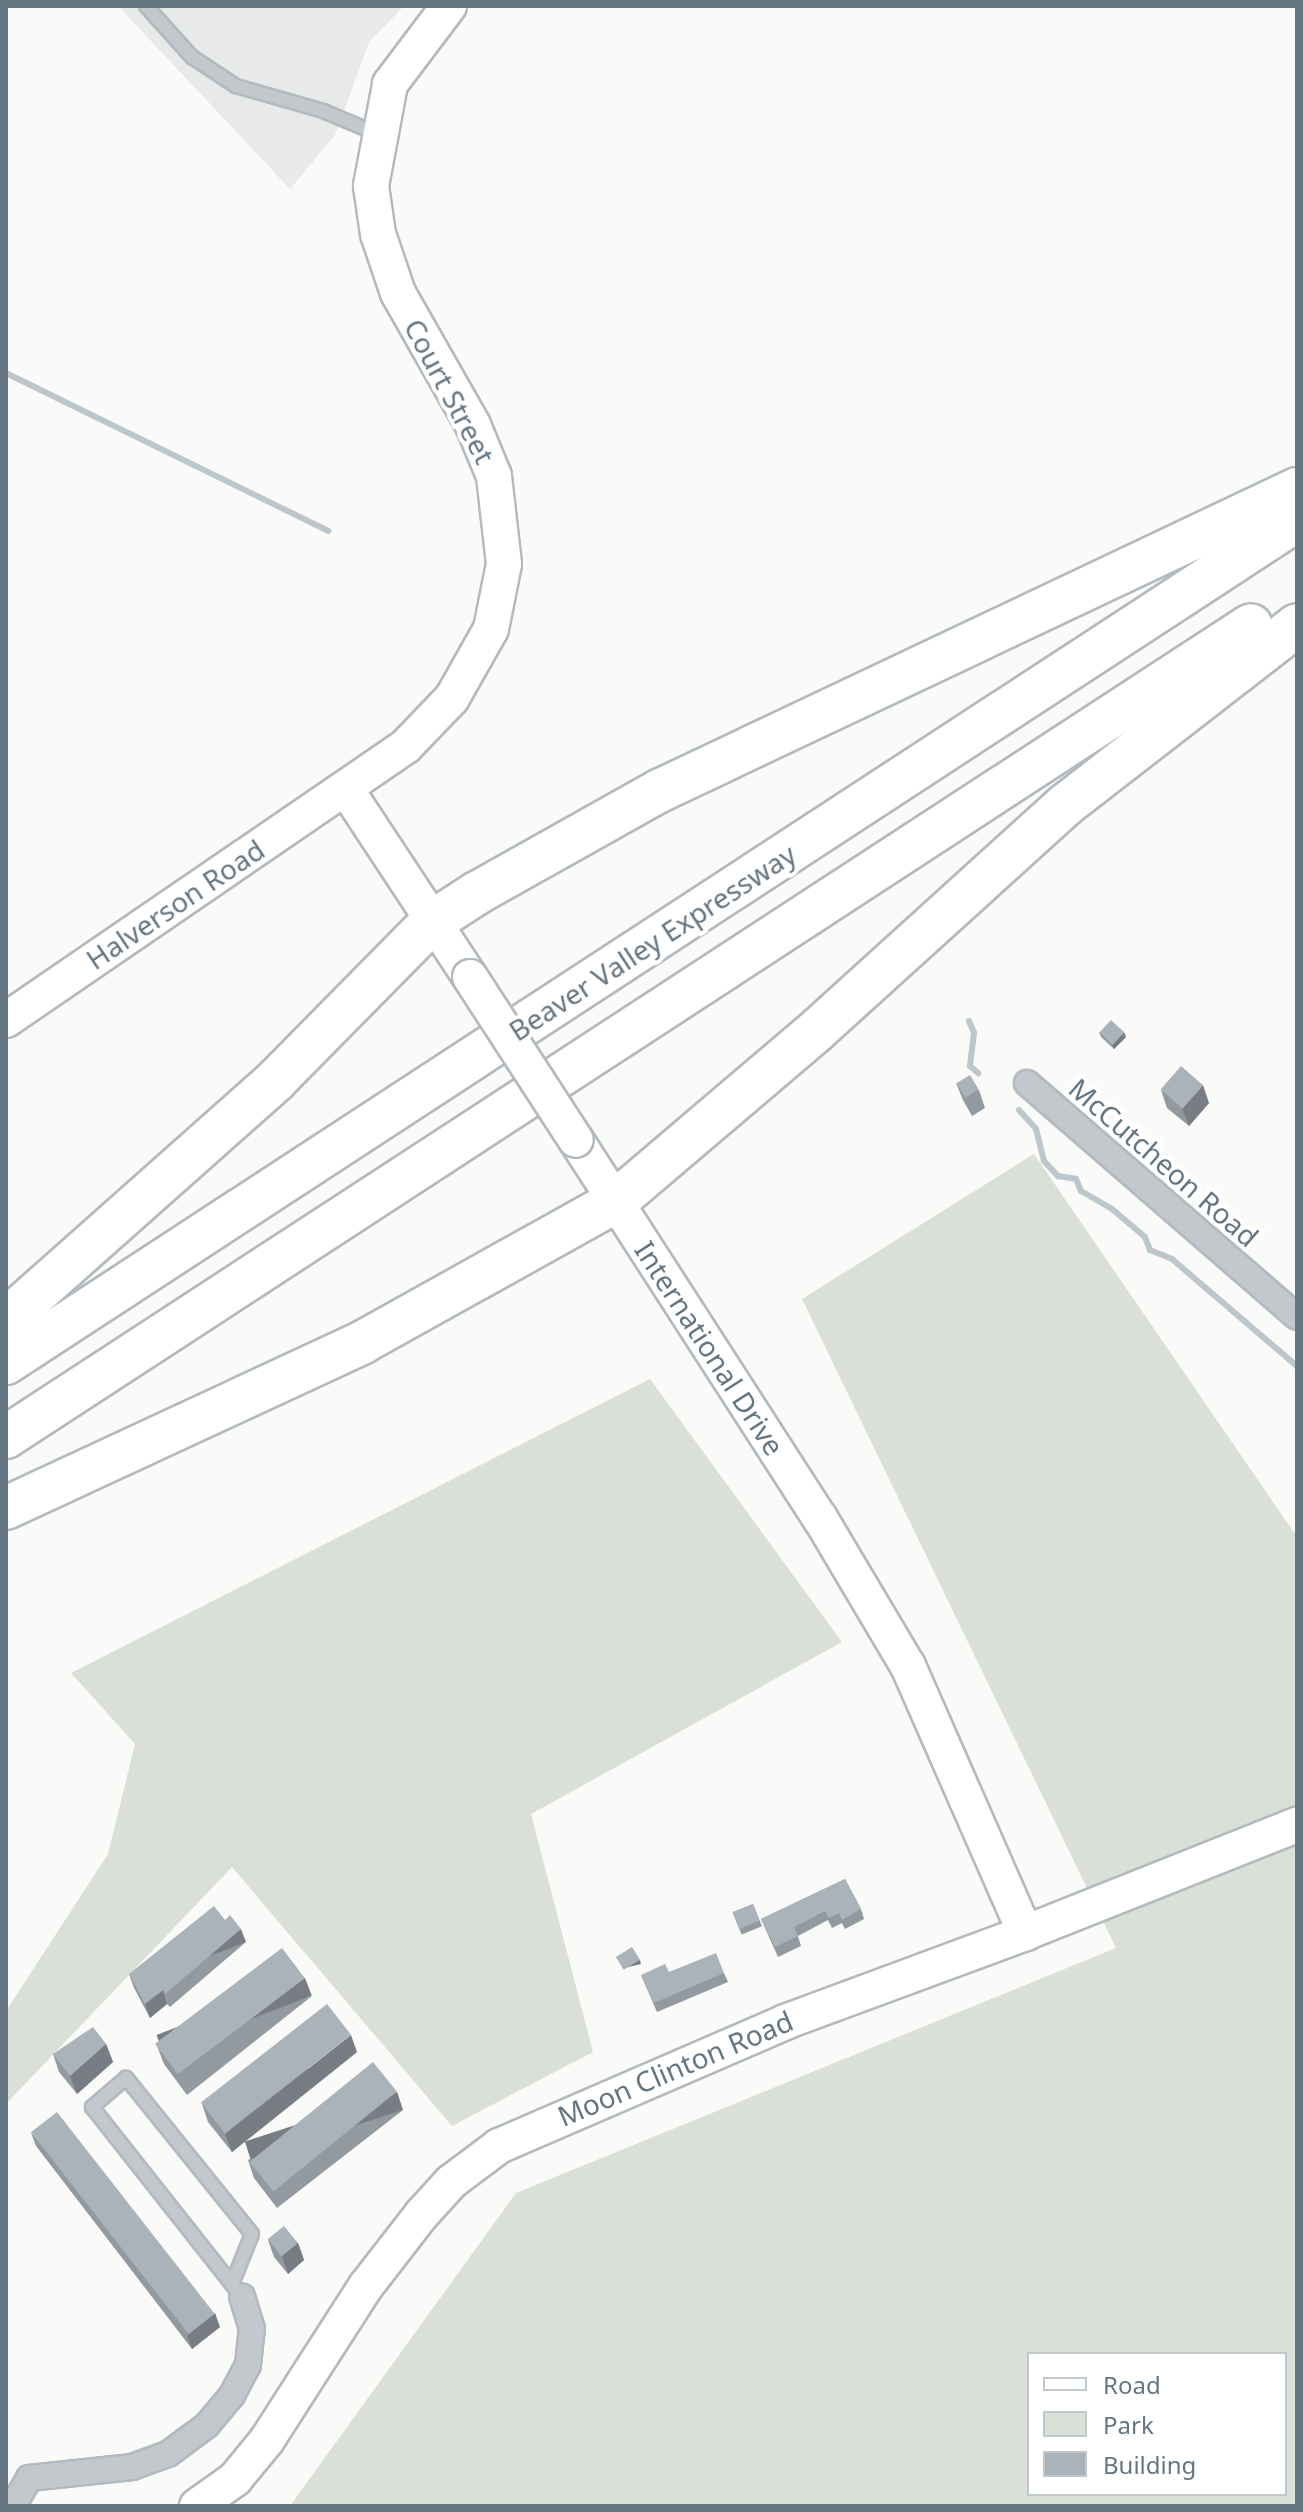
<!DOCTYPE html>
<style>
body{margin:0}
#map{position:relative;width:1303px;height:2512px;overflow:hidden;background:#fafaf8;font-family:"Noto Sans",sans-serif}
div>[style]{position:absolute}
.built>*{inset:0;background:#e8e9e9}
.green>*{inset:0;background:#dadfd7}
.stream>*{height:6px;margin:-3px;padding:0 3px;transform-origin:3px;border-radius:3px;background:#bbc7cb}
.roads{filter:drop-shadow(2px 0 #b3babf) drop-shadow(-2px 0 #b3babf) drop-shadow(0 2px #b3babf) drop-shadow(0 -2px #b3babf)}
.lane>*{height:12px;margin:-6px;padding:0 6px;transform-origin:6px;border-radius:6px;background:#c3c8cc}
.street>*{height:24px;margin:-12px;padding:0 12px;transform-origin:12px;border-radius:12px;background:#c3c8cc}
.secondary>*{height:34px;margin:-17px;padding:0 17px;transform-origin:17px;border-radius:17px;background:#fff}
.highway>*{height:42px;margin:-21px;padding:0 21px;transform-origin:21px;border-radius:21px;background:#fff}
.bridges{filter:drop-shadow(2px 0 #b3babf) drop-shadow(-2px 0 #b3babf) drop-shadow(0 2px #b3babf) drop-shadow(0 -2px #b3babf)}
.secondary-bridge>*{height:34px;margin:-17px;padding:0 17px;transform-origin:17px;border-radius:17px;background:#fff}
.wall>*{inset:0;background:#929a9f;transform-origin:0 0}
.shaded-wall>*{inset:0;background:#777d82;transform-origin:0 0}
.building>*{inset:0;background:#aab3b9;transform-origin:0 0}
span{translate:-50% -50%;white-space:nowrap;text-align:center;line-height:1.15;-webkit-text-stroke:8px #fff;paint-order:stroke}
.street-label{font-size:28px;color:#657683}
.frame{position:absolute;inset:0;border:8px solid #657683;pointer-events:none}
.legend{position:absolute;left:1027px;top:2352px;width:260px;height:144px;box-sizing:border-box;background:#fff;border:2px solid #c1c8cd;margin:0;padding:10px 14px;list-style:none;font-size:24px;color:#657683}
.legend li{display:flex;align-items:center;gap:16px;height:40px}
.legend b{width:40px;border:2px solid #c1c8cd}
</style>
<div id="map">
<div class="built">
<i style="clip-path:polygon(118px 6px,404px 6px,369px 42px,335px 135px,290px 189px)"></i>
</div>
<div class="green">
<i style="clip-path:polygon(evenodd,1034px 1154px,1297px 1537px,1297px 2506px,290px 2506px,516px 2193px,1116px 1948px,802px 1299px,1034px 1154px,1029px 2354px,1285px 2354px,1285px 2494px,1029px 2494px,1029px 2354px)"></i>
<i style="clip-path:polygon(650px 1379px,842px 1642px,531px 1814px,593px 2052px,452px 2126px,232px 1867px,6px 2104px,6px 2011px,108px 1854px,135px 1744px,71px 1673px)"></i>
</div>
<div class="stream">
<i style="left:6px;top:373px;width:359px;rotate:26.1deg"></i>
<i style="left:969px;top:1021px;width:13px;rotate:67deg"></i>
<i style="left:974px;top:1033px;width:33px;rotate:97deg"></i>
<i style="left:970px;top:1066px;width:11px;rotate:41deg"></i>
<i style="left:1019px;top:1110px;width:25px;rotate:48deg"></i>
<i style="left:1036px;top:1129px;width:33px;rotate:76deg"></i>
<i style="left:1044px;top:1161px;width:21px;rotate:47deg"></i>
<i style="left:1058px;top:1176px;width:18px;rotate:9deg"></i>
<i style="left:1076px;top:1179px;width:13px;rotate:67deg"></i>
<i style="left:1081px;top:1191px;width:36px;rotate:30deg"></i>
<i style="left:1112px;top:1209px;width:43px;rotate:40.3deg"></i>
<i style="left:1145px;top:1237px;width:14px;rotate:69deg"></i>
<i style="left:1150px;top:1250px;width:24px;rotate:22deg"></i>
<i style="left:1172px;top:1259px;width:165px;rotate:40.6deg"></i>
</div>
<div class="roads">
<div class="lane">
<i style="left:146px;top:6px;width:69px;rotate:48deg"></i>
<i style="left:192px;top:57px;width:53px;rotate:33.4deg"></i>
<i style="left:236px;top:86px;width:91px;rotate:16deg"></i>
<i style="left:323px;top:111px;width:60px;rotate:22.7deg"></i>
<i style="left:232px;top:2284px;width:54px;rotate:-68.2deg"></i>
<i style="left:252px;top:2234px;width:201px;rotate:-128.9deg"></i>
<i style="left:126px;top:2078px;width:45px;rotate:139.5deg"></i>
<i style="left:92px;top:2107px;width:242px;rotate:51.7deg"></i>
</div>
<div class="street">
<i style="left:1027px;top:1083px;width:357px;rotate:40.9deg"></i>
<i style="left:13px;top:2506px;width:32px;rotate:-60deg"></i>
<i style="left:29px;top:2478px;width:104px;rotate:-6.1deg"></i>
<i style="left:132px;top:2467px;width:38px;rotate:-20deg"></i>
<i style="left:168px;top:2454px;width:49px;rotate:-36.6deg"></i>
<i style="left:207px;top:2425px;width:39px;rotate:-50deg"></i>
<i style="left:232px;top:2395px;width:34px;rotate:-62deg"></i>
<i style="left:248px;top:2365px;width:36px;rotate:-84deg"></i>
<i style="left:252px;top:2329px;width:34px;rotate:-107deg"></i>
</div>
<div class="secondary">
<i style="left:346px;top:789px;width:225px;rotate:56.6deg"></i>
<i style="left:6px;top:1020px;width:485px;rotate:-34.4deg"></i>
<i style="left:406px;top:746px;width:66px;rotate:-46.2deg"></i>
<i style="left:452px;top:698px;width:79px;rotate:-60.5deg"></i>
<i style="left:491px;top:629px;width:66px;rotate:-78.7deg"></i>
<i style="left:504px;top:564px;width:89px;rotate:-96.5deg"></i>
<i style="left:494px;top:476px;width:55px;rotate:-112.4deg"></i>
<i style="left:473px;top:425px;width:152px;rotate:-119.6deg"></i>
<i style="left:398px;top:293px;width:62px;rotate:-108.7deg"></i>
<i style="left:378px;top:234px;width:49px;rotate:-98.3deg"></i>
<i style="left:371px;top:186px;width:104px;rotate:-79.4deg"></i>
<i style="left:390px;top:84px;width:98px;rotate:-52.9deg"></i>
<i style="left:576px;top:1140px;width:450px;rotate:57.2deg"></i>
<i style="left:820px;top:1518px;width:172px;rotate:59.3deg"></i>
<i style="left:908px;top:1666px;width:292px;rotate:66.3deg"></i>
<i style="left:197px;top:2506px;width:47px;rotate:-35.4deg"></i>
<i style="left:235px;top:2479px;width:50px;rotate:-50.6deg"></i>
<i style="left:267px;top:2440px;width:183px;rotate:-57.3deg"></i>
<i style="left:366px;top:2286px;width:90px;rotate:-52.2deg"></i>
<i style="left:421px;top:2215px;width:45px;rotate:-47.7deg"></i>
<i style="left:451px;top:2182px;width:60px;rotate:-36.9deg"></i>
<i style="left:499px;top:2146px;width:312px;rotate:-23.4deg"></i>
<i style="left:785px;top:2022px;width:256px;rotate:-20.3deg"></i>
<i style="left:1025px;top:1933px;width:293px;rotate:-21.7deg"></i>
</div>
<div class="highway">
<i style="left:6px;top:1320px;width:360px;rotate:-41.6deg"></i>
<i style="left:275px;top:1081px;width:223px;rotate:-45.4deg"></i>
<i style="left:432px;top:922px;width:54px;rotate:-32.8deg"></i>
<i style="left:477px;top:893px;width:209px;rotate:-29.3deg"></i>
<i style="left:659px;top:791px;width:706px;rotate:-25.33deg"></i>
<i style="left:6px;top:1363px;width:1542px;rotate:-33.14deg"></i>
<i style="left:6px;top:1437px;width:1486px;rotate:-33.11deg"></i>
<i style="left:6px;top:1508px;width:394px;rotate:-24.9deg"></i>
<i style="left:363px;top:1342px;width:288px;rotate:-29.1deg"></i>
<i style="left:615px;top:1202px;width:264px;rotate:-40.4deg"></i>
<i style="left:816px;top:1031px;width:335px;rotate:-42.2deg"></i>
<i style="left:1064px;top:806px;width:295px;rotate:-37.8deg"></i>
</div>
</div>
<div class="bridges">
<div class="secondary-bridge">
<i style="left:470px;top:977px;width:194px;rotate:57deg"></i>
</div>
</div>
<div class="wall">
<i style="clip-path:polygon(1099px 1032px,1126px 1037px,1114px 1049px,1101px 1037px)"></i>
<i style="clip-path:polygon(956px 1083px,979px 1090px,985px 1108px,972px 1116px,963px 1100px)"></i>
<i style="clip-path:polygon(1161px 1090px,1209px 1103px,1189px 1126px,1167px 1108px)"></i>
<i style="clip-path:polygon(845px 1879px,861px 1909px,864px 1919px,845px 1929px,842px 1923px,832px 1928px,828px 1920px,798px 1936px,801px 1946px,778px 1957px,761px 1919px)"></i>
<i style="left:753px;top:1904px;width:24px;height:22px;rotate:68deg"></i>
<i style="clip-path:polygon(246px 1942px,170px 2007px,167px 2004px,150px 2018px,134px 1988px,129px 1974px)"></i>
<i style="clip-path:polygon(669px 1972px,724px 1973px,728px 1982px,657px 2012px,641px 1975px)"></i>
<i style="clip-path:polygon(312px 1996px,187px 2095px,164px 2064px,157px 2046px)"></i>
<i style="clip-path:polygon(106px 2044px,113px 2062px,77px 2094px,59px 2072px,53px 2054px)"></i>
<i style="clip-path:polygon(357px 2052px,232px 2152px,208px 2122px,202px 2104px)"></i>
<i style="clip-path:polygon(397px 2092px,403px 2110px,277px 2208px,254px 2178px,248px 2160px)"></i>
<i style="clip-path:polygon(31px 2133px,220px 2327px,192px 2349px,36px 2146px)"></i>
<i style="clip-path:polygon(268px 2240px,298px 2243px,304px 2260px,288px 2274px,274px 2257px)"></i>
</div>
<div class="shaded-wall">
<i style="clip-path:polygon(1124px 1032px,1126px 1037px,1114px 1049px,1112px 1045px)"></i>
<i style="clip-path:polygon(1203px 1085px,1209px 1103px,1189px 1126px,1182px 1109px)"></i>
<i style="left:241px;top:1929px;width:14px;height:100px;rotate:69deg"></i>
<i style="left:640px;top:1960px;width:4px;height:19px;rotate:76deg"></i>
<i style="left:305px;top:1978px;width:19px;height:159px;rotate:69deg"></i>
<i style="clip-path:polygon(163px 1990px,167px 2004px,150px 2018px,145px 2004px)"></i>
<i style="clip-path:polygon(351px 2035px,357px 2052px,232px 2152px,225px 2134px)"></i>
<i style="clip-path:polygon(106px 2044px,113px 2062px,77px 2094px,70px 2076px)"></i>
<i style="left:397px;top:2092px;width:19px;height:160px;rotate:72deg"></i>
<i style="clip-path:polygon(298px 2243px,304px 2260px,288px 2274px,282px 2256px)"></i>
<i style="clip-path:polygon(215px 2313px,220px 2327px,192px 2349px,187px 2336px)"></i>
</div>
<div class="building">
<i style="left:1111px;top:1020px;width:18px;height:17px;rotate:43deg"></i>
<i style="left:1181px;top:1066px;width:29px;height:31px;rotate:41deg"></i>
<i style="left:970px;top:1075px;width:17px;height:16px;rotate:59deg"></i>
<i style="clip-path:polygon(845px 1879px,861px 1909px,842px 1920px,839px 1913px,829px 1918px,825px 1911px,794px 1927px,798px 1936px,775px 1947px,761px 1919px)"></i>
<i style="left:753px;top:1904px;width:18px;height:22px;rotate:68deg"></i>
<i style="clip-path:polygon(214px 1906px,225px 1920px,230px 1915px,241px 1929px,165px 1994px,163px 1990px,145px 2004px,129px 1974px)"></i>
<i style="left:632px;top:1947px;width:15px;height:19px;rotate:58deg"></i>
<i style="left:282px;top:1948px;width:38px;height:159px;rotate:53deg"></i>
<i style="clip-path:polygon(716px 1953px,724px 1973px,654px 2003px,641px 1975px,665px 1964px,669px 1972px)"></i>
<i style="left:327px;top:2004px;width:39px;height:160px;rotate:52deg"></i>
<i style="clip-path:polygon(93px 2027px,106px 2044px,70px 2076px,53px 2054px)"></i>
<i style="left:373px;top:2062px;width:38px;height:159px;rotate:51deg"></i>
<i style="left:57px;top:2112px;width:256px;height:33px;rotate:52deg"></i>
<i style="left:284px;top:2226px;width:22px;height:21px;rotate:51deg"></i>
</div>
<div class="street-label">
<span style="left:450px;top:391px;rotate:62deg">Court Street</span>
<span style="left:175px;top:904px;rotate:-34deg">Halverson Road</span>
<span style="left:652px;top:942px;rotate:-33deg">Beaver Valley Expressway</span>
<span style="left:1164px;top:1162px;rotate:41deg">McCutcheon Road</span>
<span style="left:710px;top:1348px;rotate:57deg">International Drive</span>
<span style="left:675px;top:2068px;rotate:-23deg">Moon Clinton Road</span>
</div>
<div class="frame"></div>
<ul class="legend">
<li><b style="height:10px;background:#fff"></b>Road</li>
<li><b style="height:22px;background:#dadfd7"></b>Park</li>
<li><b style="height:22px;background:#aab3b9"></b>Building</li>
</ul>
</div>
